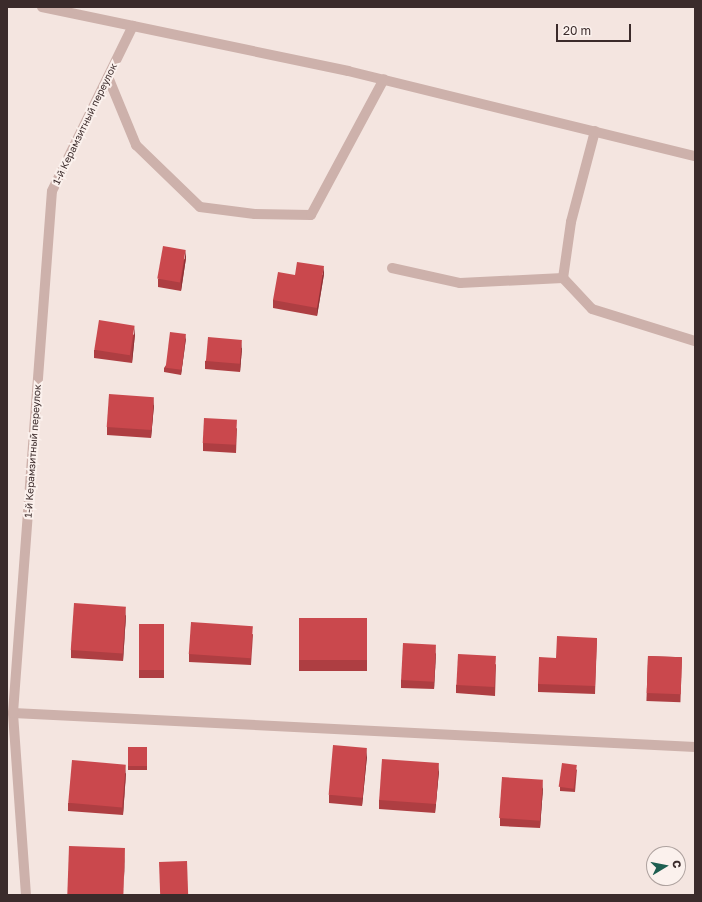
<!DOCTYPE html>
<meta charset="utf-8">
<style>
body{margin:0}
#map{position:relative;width:702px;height:902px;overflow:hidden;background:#f4e5e0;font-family:"Golos Text",sans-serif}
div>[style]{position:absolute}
.service>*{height:10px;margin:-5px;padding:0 5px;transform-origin:5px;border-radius:5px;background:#cdb1ab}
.minor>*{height:10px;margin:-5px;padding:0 5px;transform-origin:5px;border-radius:5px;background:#cdb1ab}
.tertiary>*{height:10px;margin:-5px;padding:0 5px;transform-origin:5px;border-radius:5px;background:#cdb1ab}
.wall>*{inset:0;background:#ae3e42;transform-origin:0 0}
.shaded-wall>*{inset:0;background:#8d3236}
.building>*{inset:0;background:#ca484d;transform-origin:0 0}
span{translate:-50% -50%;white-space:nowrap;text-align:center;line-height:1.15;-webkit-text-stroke:4px #fbf1ed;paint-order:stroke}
.street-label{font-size:10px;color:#3b2b2b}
.frame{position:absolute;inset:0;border:8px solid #3b2b2b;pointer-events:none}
.north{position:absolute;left:646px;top:846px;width:40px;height:40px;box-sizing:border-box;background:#fbf1ed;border:1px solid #aea29f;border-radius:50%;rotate:80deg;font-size:11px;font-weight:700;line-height:16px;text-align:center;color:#3b2b2b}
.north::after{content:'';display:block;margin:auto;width:14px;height:18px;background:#1e5f51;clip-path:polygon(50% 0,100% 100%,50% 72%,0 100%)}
.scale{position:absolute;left:556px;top:24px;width:75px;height:18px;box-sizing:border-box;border:2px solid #3b2b2b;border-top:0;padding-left:5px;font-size:12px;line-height:14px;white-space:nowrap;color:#3b2b2b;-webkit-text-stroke:3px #fbf1ed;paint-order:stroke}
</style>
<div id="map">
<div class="service">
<i style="left:108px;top:77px;width:74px;rotate:67.6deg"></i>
<i style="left:136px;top:145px;width:89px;rotate:44.1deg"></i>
<i style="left:200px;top:207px;width:55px;rotate:7.3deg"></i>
<i style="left:255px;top:214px;width:56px;rotate:1deg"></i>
<i style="left:311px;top:215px;width:154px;rotate:-61.8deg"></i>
<i style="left:595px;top:131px;width:94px;rotate:104.8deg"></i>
<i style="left:571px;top:222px;width:57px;rotate:98.1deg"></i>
<i style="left:563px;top:278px;width:42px;rotate:46.9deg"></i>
<i style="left:592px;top:309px;width:108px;rotate:17.3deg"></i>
<i style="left:392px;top:268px;width:70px;rotate:12.4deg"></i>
<i style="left:460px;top:283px;width:103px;rotate:-2.8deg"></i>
<i style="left:13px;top:713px;width:683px;rotate:2.85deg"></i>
</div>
<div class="minor">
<i style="left:26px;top:895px;width:182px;rotate:-94.1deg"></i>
<i style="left:13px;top:713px;width:523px;rotate:-85.73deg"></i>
<i style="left:52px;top:191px;width:184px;rotate:-63.9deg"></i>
</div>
<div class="tertiary">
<i style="left:42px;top:7px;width:313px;rotate:11.8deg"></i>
<i style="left:348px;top:71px;width:357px;rotate:13.8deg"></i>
</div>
<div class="wall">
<i style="clip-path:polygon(186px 258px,181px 291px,158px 287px,158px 279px)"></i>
<i style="clip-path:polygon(324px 274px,317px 316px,273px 308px,273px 300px)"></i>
<i style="clip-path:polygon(135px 334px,132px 363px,94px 358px,94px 350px)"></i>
<i style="clip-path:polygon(186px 338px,181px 375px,164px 372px,164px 368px)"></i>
<i style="clip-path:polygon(242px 348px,240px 372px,205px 369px,205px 361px)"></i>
<i style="clip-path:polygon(154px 405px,151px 438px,107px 435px,107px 427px)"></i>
<i style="clip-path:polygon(237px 428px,236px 453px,203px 451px,203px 443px)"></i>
<i style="clip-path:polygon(126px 615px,123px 661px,71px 658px,71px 650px)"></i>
<i style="left:367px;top:618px;width:53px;height:68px;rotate:90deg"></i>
<i style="left:139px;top:624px;width:25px;height:54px"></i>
<i style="clip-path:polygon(253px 634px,251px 665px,189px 662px,189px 654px)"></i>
<i style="clip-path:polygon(597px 638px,595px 694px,538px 692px,538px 684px,556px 658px)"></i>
<i style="clip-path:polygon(436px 653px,434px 689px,401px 688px,401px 680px)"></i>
<i style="left:648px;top:656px;width:34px;height:45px;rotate:2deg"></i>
<i style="clip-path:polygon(496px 664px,495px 696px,456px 693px,456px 685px)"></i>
<i style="left:128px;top:747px;width:19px;height:23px"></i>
<i style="clip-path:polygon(367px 756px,362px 806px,329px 803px,329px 795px)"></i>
<i style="clip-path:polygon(577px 769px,575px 792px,560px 791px,560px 787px)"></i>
<i style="clip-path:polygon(439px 771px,435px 813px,379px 809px,379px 800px)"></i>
<i style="clip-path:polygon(126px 773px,123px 815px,68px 811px,68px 803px)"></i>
<i style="clip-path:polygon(543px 788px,540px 828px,500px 826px,500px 818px)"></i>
</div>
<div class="shaded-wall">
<i style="clip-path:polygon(186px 250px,186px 258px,181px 291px,181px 283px)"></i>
<i style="clip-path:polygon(324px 266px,324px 274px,317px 316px,317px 308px)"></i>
<i style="clip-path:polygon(135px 326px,135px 334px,132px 363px,132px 354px)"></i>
<i style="clip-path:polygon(186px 334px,186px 338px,181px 375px,181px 371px)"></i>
<i style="clip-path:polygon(242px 340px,242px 348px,240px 372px,240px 364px)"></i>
<i style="clip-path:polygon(154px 397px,154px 405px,151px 438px,151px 430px)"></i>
<i style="clip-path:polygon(126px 607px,126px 615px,123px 661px,123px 653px)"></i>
<i style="clip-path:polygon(436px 645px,436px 653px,434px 689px,434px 681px)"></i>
<i style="clip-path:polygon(367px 748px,367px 756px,362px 806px,362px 798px)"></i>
<i style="clip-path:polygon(439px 763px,439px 771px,435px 813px,435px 805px)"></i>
<i style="clip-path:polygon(126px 765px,126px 773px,123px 815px,123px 807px)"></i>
<i style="clip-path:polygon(543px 780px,543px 788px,540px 828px,540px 820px)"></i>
<i style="clip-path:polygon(125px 848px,125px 860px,123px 895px)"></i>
</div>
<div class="building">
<i style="left:163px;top:246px;width:23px;height:33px;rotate:10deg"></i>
<i style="clip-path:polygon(297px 262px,324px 266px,317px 308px,273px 300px,278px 272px,295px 275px)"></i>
<i style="left:99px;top:320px;width:36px;height:30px;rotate:9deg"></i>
<i style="left:170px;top:332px;width:16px;height:36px;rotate:7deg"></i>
<i style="left:208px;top:337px;width:34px;height:24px;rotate:5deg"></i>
<i style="left:109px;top:394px;width:45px;height:33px;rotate:4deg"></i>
<i style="left:204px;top:418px;width:33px;height:25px;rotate:3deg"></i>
<i style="left:74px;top:603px;width:52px;height:47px;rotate:4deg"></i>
<i style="left:367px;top:618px;width:42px;height:68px;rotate:90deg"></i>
<i style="left:191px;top:622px;width:62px;height:32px;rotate:4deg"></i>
<i style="left:139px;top:624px;width:25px;height:46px"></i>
<i style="clip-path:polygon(557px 636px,597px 638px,595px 686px,538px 684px,539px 657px,556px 658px)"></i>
<i style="left:403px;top:643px;width:33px;height:37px;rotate:3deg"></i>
<i style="left:458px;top:654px;width:38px;height:31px;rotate:3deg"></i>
<i style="left:648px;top:656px;width:34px;height:37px;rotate:2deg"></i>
<i style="left:333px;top:745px;width:34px;height:50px;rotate:5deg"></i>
<i style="left:128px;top:747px;width:19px;height:19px"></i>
<i style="left:382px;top:759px;width:57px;height:41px;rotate:4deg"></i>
<i style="left:72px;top:760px;width:54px;height:43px;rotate:5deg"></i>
<i style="left:562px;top:763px;width:15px;height:24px;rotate:8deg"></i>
<i style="left:502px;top:777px;width:41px;height:41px;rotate:4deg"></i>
<i style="left:69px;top:846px;width:56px;height:49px;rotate:2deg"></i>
<i style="left:187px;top:861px;width:34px;height:28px;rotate:88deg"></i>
</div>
<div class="street-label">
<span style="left:85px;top:124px;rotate:-64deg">1-й Керамзитный переулок</span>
<span style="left:33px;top:451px;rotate:-86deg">1-й Керамзитный переулок</span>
</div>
<div class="frame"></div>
<div class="north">С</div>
<div class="scale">20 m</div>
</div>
